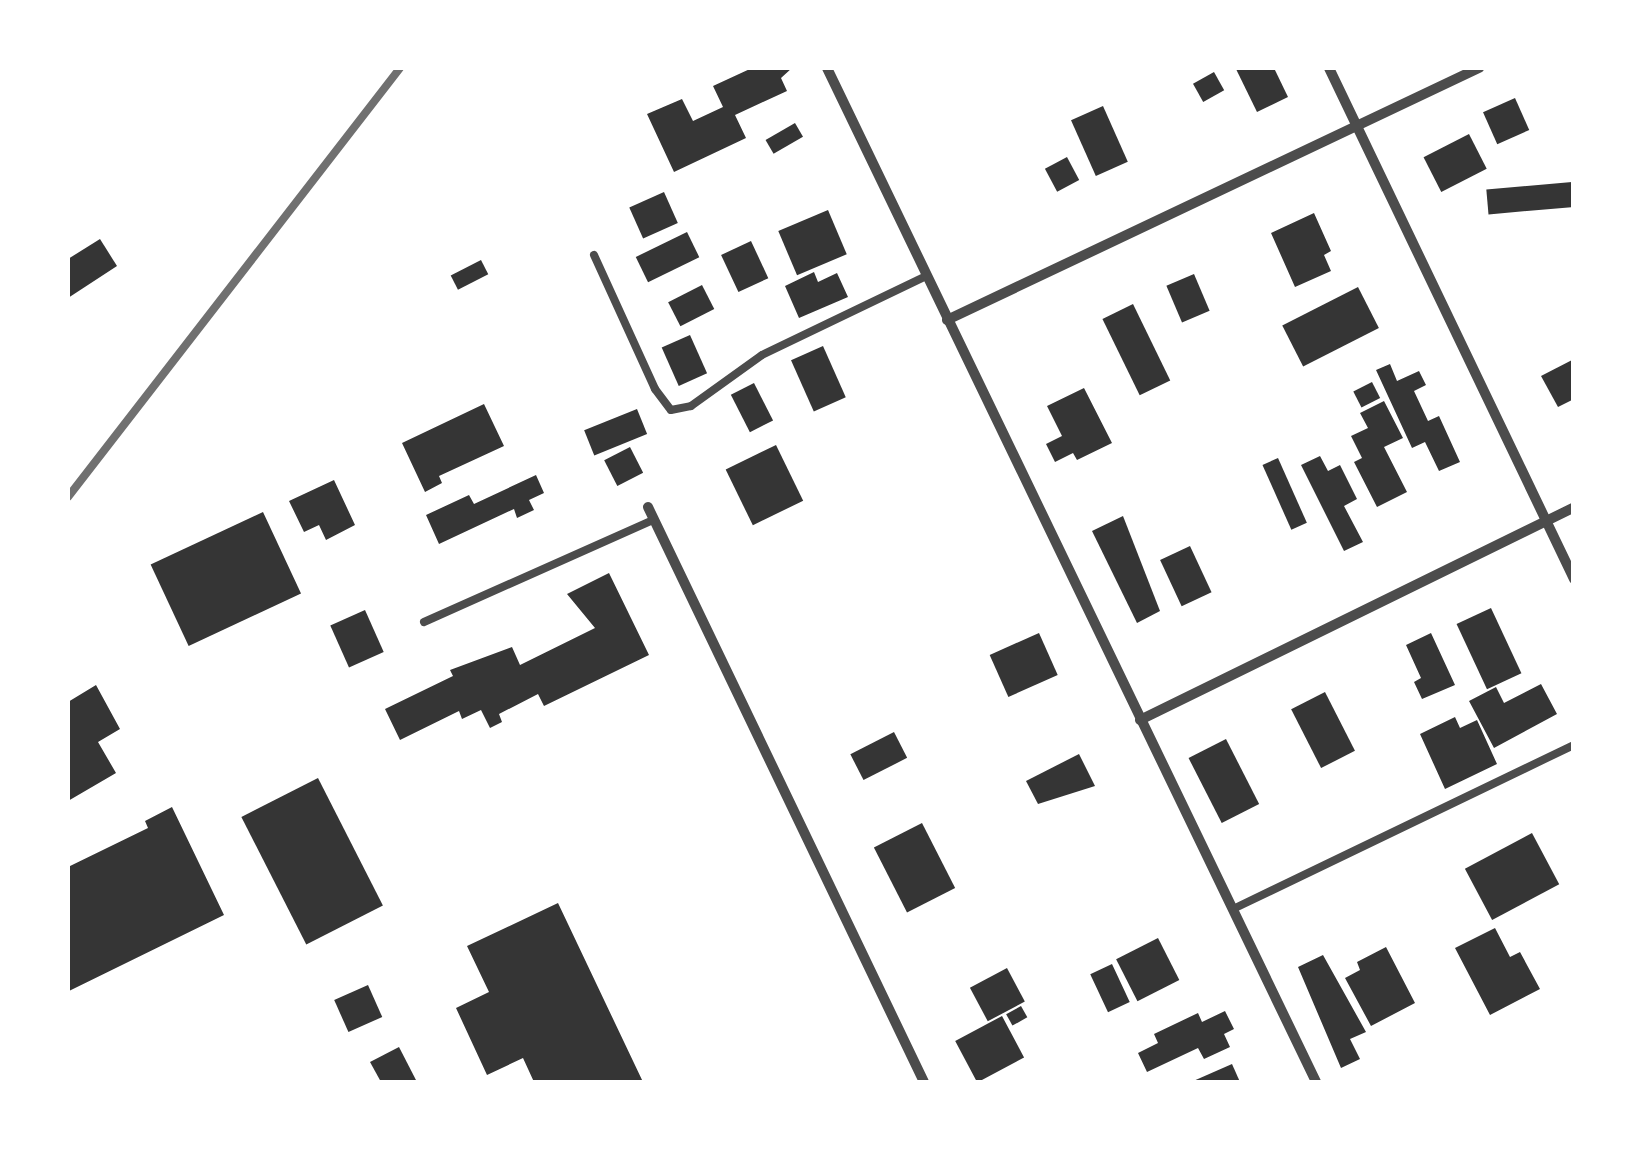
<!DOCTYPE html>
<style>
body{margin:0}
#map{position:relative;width:1641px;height:1150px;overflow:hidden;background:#fff;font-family:"Noto Sans",sans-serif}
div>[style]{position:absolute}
.building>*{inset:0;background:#353535;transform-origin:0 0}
.service>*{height:8px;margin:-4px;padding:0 4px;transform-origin:4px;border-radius:4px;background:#4c4c4c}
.minor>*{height:10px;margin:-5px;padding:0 5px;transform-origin:5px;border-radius:5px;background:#4c4c4c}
.rail>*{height:8px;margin:-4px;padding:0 4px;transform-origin:4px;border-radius:4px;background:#707070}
span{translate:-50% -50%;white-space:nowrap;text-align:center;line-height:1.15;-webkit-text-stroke:8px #fff;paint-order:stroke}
.frame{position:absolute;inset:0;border:70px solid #fff;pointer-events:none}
</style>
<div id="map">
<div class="building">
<i style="clip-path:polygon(752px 68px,792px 68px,781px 78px,787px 91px,735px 115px,746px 138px,674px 172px,647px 114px,682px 99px,693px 121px,723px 107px,713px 86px)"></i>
<i style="clip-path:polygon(1274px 68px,1288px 97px,1257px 112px,1236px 69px)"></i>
<i style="left:1214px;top:72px;width:21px;height:24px;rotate:61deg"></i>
<i style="left:1515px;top:98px;width:35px;height:35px;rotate:66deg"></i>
<i style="left:1103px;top:106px;width:61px;height:35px;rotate:66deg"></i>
<i style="left:795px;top:123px;width:16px;height:34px;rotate:60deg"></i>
<i style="left:1469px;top:134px;width:39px;height:51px;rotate:63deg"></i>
<i style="left:1067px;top:157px;width:26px;height:25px;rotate:62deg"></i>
<i style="left:1572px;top:182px;width:25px;height:86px;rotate:85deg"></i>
<i style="left:664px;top:192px;width:34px;height:38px;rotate:66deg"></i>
<i style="left:828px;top:210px;width:48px;height:54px;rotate:67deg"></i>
<i style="clip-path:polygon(1314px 213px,1331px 251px,1324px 255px,1331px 271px,1295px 287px,1271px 233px)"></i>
<i style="left:687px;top:232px;width:28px;height:57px;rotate:64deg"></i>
<i style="clip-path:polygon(100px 239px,117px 266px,68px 298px,68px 259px)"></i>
<i style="left:751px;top:241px;width:41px;height:33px;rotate:65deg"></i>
<i style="left:481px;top:260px;width:16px;height:34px;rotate:63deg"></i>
<i style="clip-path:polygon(814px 272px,818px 282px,837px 273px,848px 297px,799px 318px,785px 286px)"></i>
<i style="left:1194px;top:274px;width:40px;height:30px;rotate:67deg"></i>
<i style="left:702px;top:285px;width:27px;height:38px;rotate:63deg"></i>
<i style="left:1358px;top:287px;width:46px;height:85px;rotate:63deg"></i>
<i style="left:1133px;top:304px;width:85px;height:34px;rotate:64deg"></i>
<i style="left:690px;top:335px;width:42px;height:31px;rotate:66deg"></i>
<i style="left:823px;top:346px;width:56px;height:35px;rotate:66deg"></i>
<i style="clip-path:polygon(1574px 359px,1574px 399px,1558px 407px,1541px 376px)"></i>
<i style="clip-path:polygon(1390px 364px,1397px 381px,1419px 371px,1426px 385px,1414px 391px,1428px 421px,1439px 416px,1460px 462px,1439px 471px,1425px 442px,1412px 448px,1376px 370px)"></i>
<i style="left:1372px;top:382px;width:18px;height:21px;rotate:63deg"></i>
<i style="left:754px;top:383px;width:42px;height:26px;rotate:63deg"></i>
<i style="clip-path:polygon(1084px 388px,1112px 443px,1077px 460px,1073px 453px,1055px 462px,1046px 444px,1062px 436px,1047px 406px)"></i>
<i style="clip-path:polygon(1384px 401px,1403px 438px,1384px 447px,1407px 492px,1377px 507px,1354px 462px,1362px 458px,1351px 436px,1368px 428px,1360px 413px)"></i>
<i style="clip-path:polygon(484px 404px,504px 446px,439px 476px,442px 483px,425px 492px,402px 443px)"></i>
<i style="left:637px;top:409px;width:27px;height:57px;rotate:68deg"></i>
<i style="left:776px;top:445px;width:62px;height:56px;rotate:64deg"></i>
<i style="left:630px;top:447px;width:29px;height:29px;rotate:63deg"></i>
<i style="clip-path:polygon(1320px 456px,1328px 471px,1340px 465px,1357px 499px,1344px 506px,1363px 542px,1344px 551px,1301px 465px)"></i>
<i style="left:1278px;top:458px;width:71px;height:17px;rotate:66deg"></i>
<i style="clip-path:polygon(536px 475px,544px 493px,529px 500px,534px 510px,517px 518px,514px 509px,439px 544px,426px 515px,469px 495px,474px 504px)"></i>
<i style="clip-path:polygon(334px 480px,355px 525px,326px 540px,319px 525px,304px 532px,289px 501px)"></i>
<i style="left:263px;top:512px;width:90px;height:124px;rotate:65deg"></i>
<i style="clip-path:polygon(1123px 516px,1160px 611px,1137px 623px,1092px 531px)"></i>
<i style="left:1190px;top:546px;width:51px;height:33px;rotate:65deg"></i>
<i style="clip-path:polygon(609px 573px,649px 655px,544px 706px,538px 694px,499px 714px,502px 722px,490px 728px,481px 710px,462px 719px,459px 711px,400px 740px,385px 709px,453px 676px,450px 670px,512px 647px,520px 665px,595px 628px,567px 594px)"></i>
<i style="left:1491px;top:608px;width:72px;height:38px;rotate:65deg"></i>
<i style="left:365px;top:610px;width:46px;height:38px;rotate:66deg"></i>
<i style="left:1039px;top:633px;width:46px;height:54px;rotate:66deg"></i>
<i style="clip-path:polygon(1431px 633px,1455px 685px,1422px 699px,1414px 682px,1421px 678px,1406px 645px)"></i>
<i style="clip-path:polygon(1541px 684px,1557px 714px,1494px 748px,1469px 701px,1496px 687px,1504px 703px)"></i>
<i style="clip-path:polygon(96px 685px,120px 729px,98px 742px,116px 773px,68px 801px,68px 702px)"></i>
<i style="left:1325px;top:692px;width:66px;height:38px;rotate:63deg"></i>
<i style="clip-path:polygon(1455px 717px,1460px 728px,1477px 720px,1497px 764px,1445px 789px,1420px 734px)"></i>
<i style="left:894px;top:732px;width:29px;height:49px;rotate:63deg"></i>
<i style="left:1226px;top:739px;width:73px;height:42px;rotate:63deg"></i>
<i style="clip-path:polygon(1079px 754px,1095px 786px,1038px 804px,1026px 781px)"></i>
<i style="left:318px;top:778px;width:143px;height:86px;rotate:63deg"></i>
<i style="clip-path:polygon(172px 807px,224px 915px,69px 991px,68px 867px,148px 828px,145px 821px)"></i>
<i style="left:922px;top:823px;width:73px;height:54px;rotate:63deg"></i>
<i style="left:1532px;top:833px;width:58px;height:76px;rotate:62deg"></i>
<i style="clip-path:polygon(558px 903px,643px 1082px,534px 1082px,523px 1058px,487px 1075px,456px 1008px,489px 992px,467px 946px)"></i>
<i style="clip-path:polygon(1495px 928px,1510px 957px,1520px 952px,1540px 989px,1490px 1015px,1455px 948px)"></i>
<i style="left:1158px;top:938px;width:47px;height:47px;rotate:63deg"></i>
<i style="clip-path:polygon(1386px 947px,1415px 1003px,1371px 1026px,1345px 978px,1360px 970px,1357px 962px)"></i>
<i style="clip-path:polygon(1323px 955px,1366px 1032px,1350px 1039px,1360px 1059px,1341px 1068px,1298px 967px)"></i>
<i style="left:1112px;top:964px;width:42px;height:24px;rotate:65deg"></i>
<i style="left:1007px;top:968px;width:38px;height:42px;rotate:62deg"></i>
<i style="left:368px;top:985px;width:35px;height:37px;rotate:66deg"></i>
<i style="left:1021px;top:1006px;width:13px;height:17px;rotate:61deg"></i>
<i style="clip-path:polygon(1225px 1011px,1234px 1029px,1224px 1034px,1230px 1047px,1204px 1059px,1198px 1048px,1147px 1072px,1138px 1053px,1158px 1043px,1154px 1034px,1198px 1013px,1202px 1022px)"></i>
<i style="left:1002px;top:1016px;width:47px;height:53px;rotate:62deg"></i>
<i style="clip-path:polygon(399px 1047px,417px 1082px,381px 1082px,370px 1062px)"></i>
<i style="clip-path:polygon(1232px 1064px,1240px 1082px,1191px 1082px)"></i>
</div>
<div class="service">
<i style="left:594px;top:255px;width:147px;rotate:65.5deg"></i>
<i style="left:655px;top:389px;width:26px;rotate:53deg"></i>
<i style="left:671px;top:410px;width:20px;rotate:-11deg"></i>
<i style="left:691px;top:406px;width:87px;rotate:-35.7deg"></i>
<i style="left:762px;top:355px;width:182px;rotate:-25.7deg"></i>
<i style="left:424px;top:622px;width:251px;rotate:-24deg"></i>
<i style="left:1233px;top:909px;width:378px;rotate:-25.7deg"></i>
</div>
<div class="minor">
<i style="left:827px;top:68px;width:1126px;rotate:64.25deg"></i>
<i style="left:1329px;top:68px;width:567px;rotate:64.38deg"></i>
<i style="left:947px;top:320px;width:589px;rotate:-25.35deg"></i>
<i style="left:648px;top:507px;width:638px;rotate:64.36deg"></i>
<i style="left:1140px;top:720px;width:483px;rotate:-26.1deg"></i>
</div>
<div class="rail">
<i style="left:68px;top:497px;width:542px;rotate:-52.26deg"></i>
</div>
<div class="frame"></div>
</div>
